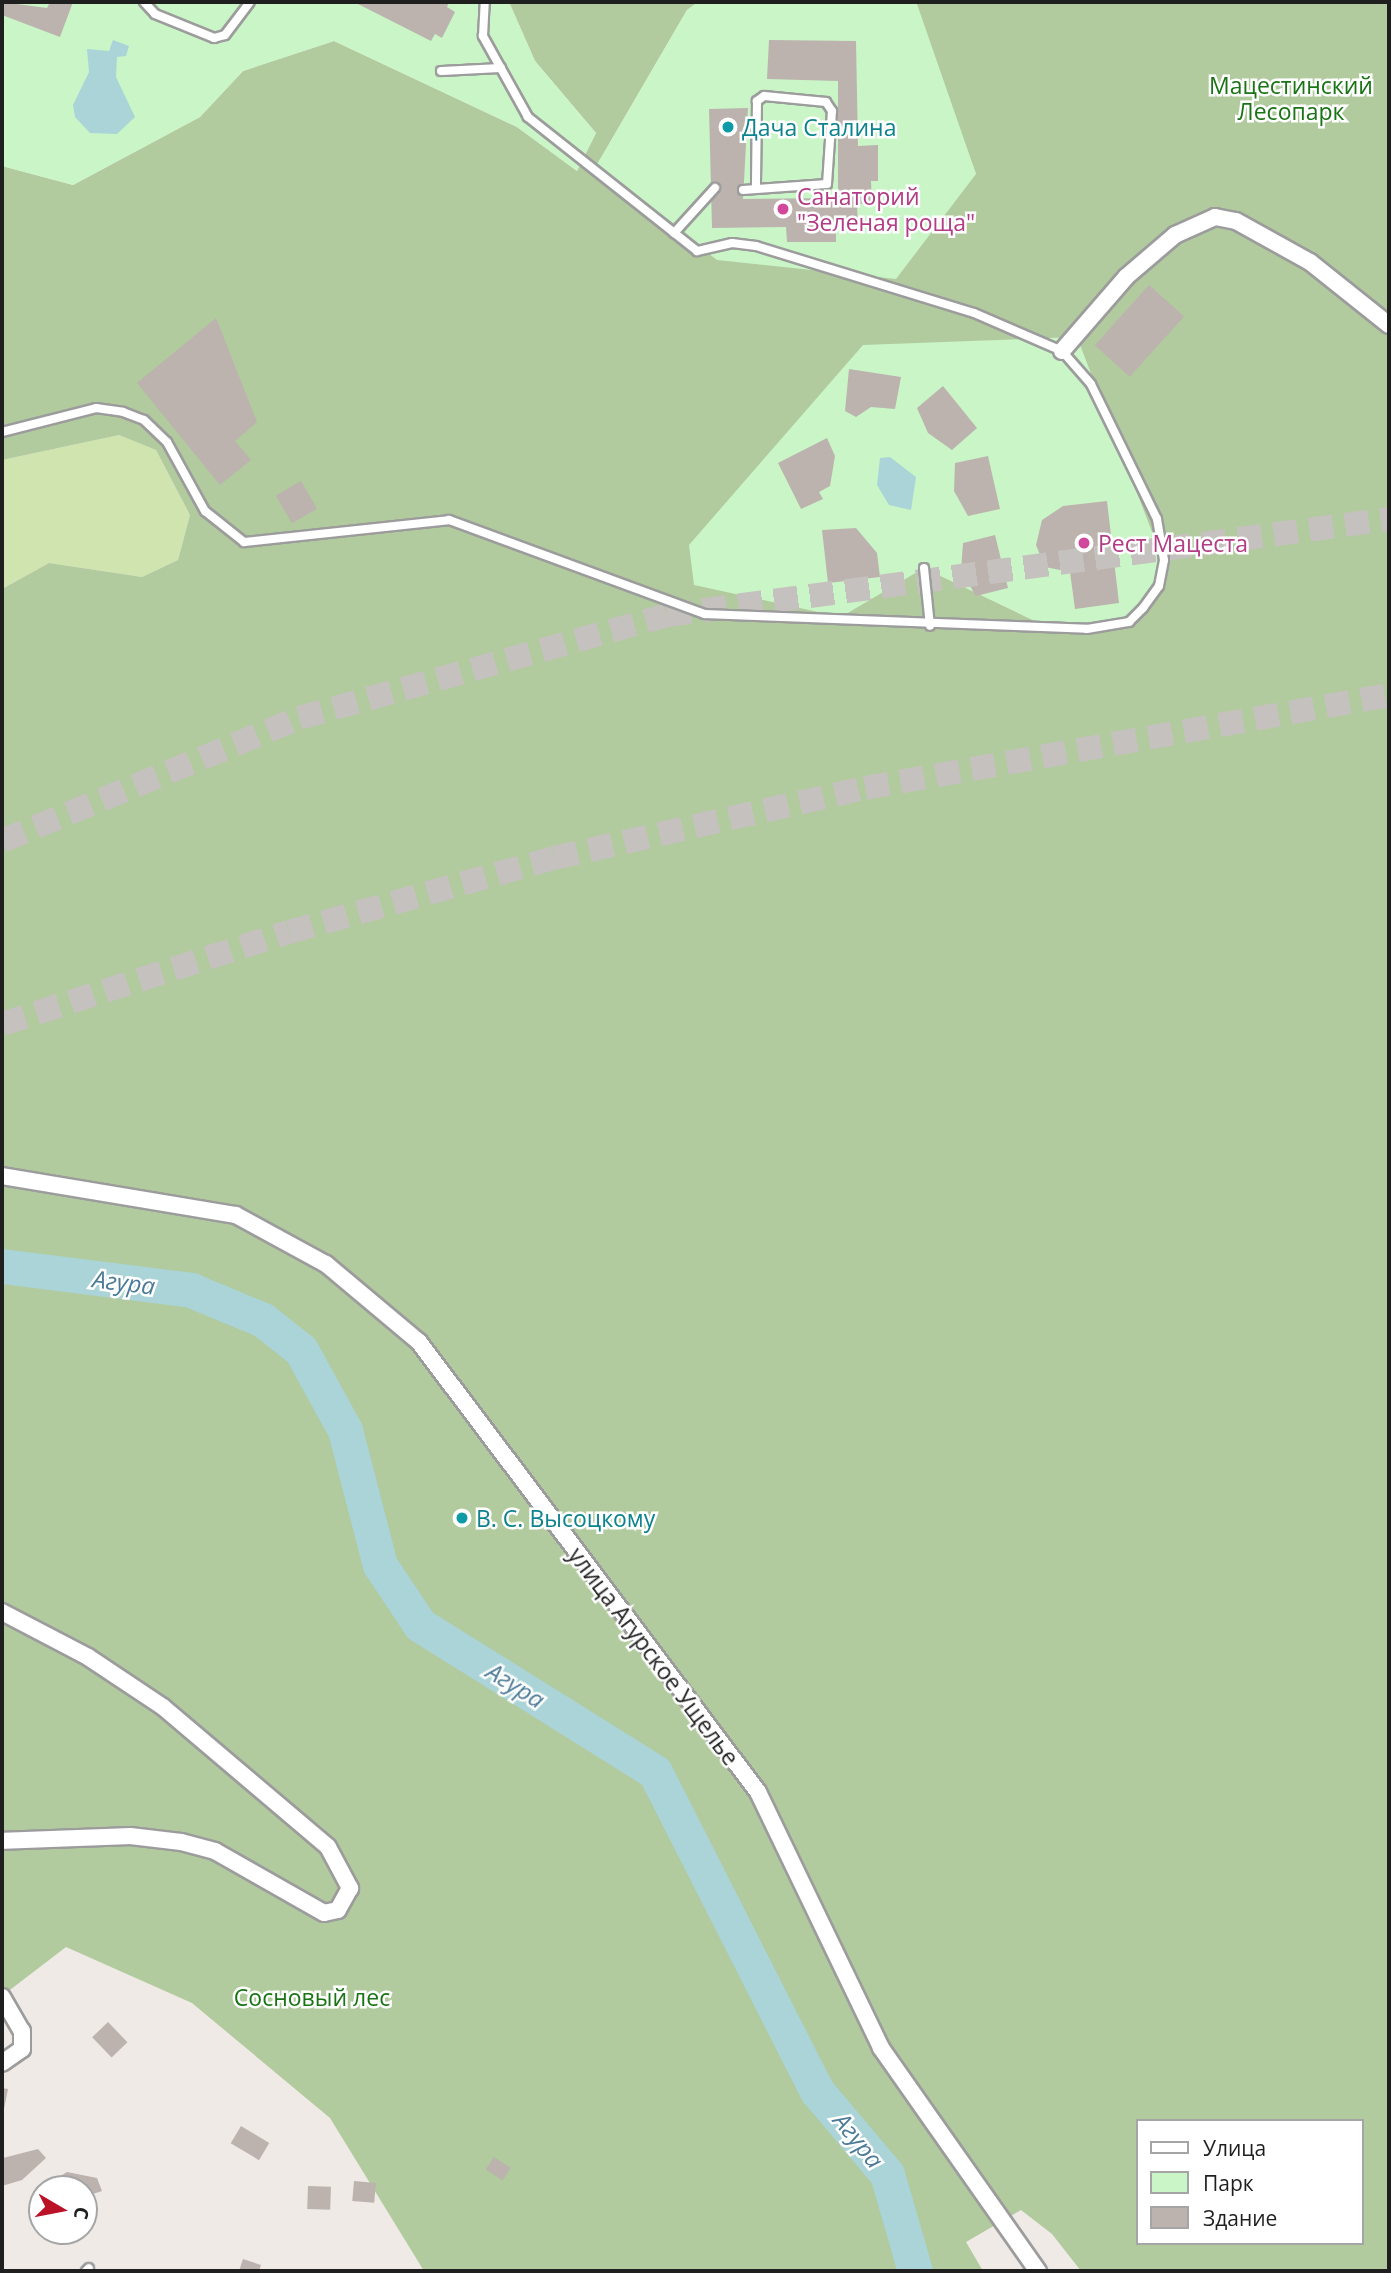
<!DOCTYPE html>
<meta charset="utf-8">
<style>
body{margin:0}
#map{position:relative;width:1391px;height:2273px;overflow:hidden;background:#efeae6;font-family:"Open Sans",sans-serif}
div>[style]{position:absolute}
.grass>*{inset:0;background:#d0e4b0}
.forest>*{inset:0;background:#b1ca9e}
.park>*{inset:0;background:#c9f5c7}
.water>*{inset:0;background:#aad4d8}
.river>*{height:35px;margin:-17.5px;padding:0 17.5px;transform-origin:17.5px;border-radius:17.5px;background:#aad4d8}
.building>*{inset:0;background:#bcb3af;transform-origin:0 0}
.trunk-tunnel>*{height:24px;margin-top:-12px;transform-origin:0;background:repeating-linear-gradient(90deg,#c5c1be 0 24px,transparent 0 36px)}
.roads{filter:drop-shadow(2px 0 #9c9c9c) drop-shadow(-2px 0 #9c9c9c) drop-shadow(0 2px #9c9c9c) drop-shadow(0 -2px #9c9c9c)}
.service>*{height:8px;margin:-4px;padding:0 4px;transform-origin:4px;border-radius:4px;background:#fff}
.minor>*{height:16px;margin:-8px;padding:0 8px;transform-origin:8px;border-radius:8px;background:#fff}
.dots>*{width:19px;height:19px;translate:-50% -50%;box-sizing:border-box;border:4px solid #fff;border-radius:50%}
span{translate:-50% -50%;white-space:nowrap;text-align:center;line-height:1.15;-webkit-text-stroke:5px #fff;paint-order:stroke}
.park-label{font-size:23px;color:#1a7415}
.culture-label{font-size:23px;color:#0d838f}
.left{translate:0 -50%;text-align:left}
.hotel-label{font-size:23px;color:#b23c85}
.street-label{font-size:23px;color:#1f1f1f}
.water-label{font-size:24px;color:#4c7b97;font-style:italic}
.frame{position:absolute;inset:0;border:4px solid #1f1f1f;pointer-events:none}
.legend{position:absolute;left:1136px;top:2119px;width:228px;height:126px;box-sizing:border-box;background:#fff;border:2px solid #a5a5a5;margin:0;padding:9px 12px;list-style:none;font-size:21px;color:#1f1f1f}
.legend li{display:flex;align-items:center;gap:14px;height:35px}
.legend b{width:35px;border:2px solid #a5a5a5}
.north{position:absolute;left:28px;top:2175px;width:70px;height:70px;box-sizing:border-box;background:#fff;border:2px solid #a5a5a5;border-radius:50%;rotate:100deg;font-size:19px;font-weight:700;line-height:28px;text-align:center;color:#1f1f1f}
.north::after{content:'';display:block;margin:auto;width:24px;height:32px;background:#bb1228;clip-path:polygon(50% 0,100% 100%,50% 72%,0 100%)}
</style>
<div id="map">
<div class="grass">
<i style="clip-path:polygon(119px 435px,156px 450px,190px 515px,178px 560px,142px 577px,49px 563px,2px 589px,2px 460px)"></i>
</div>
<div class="forest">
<i style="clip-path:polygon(evenodd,509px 2px,698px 2px,687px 10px,595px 168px,976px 174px,913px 2px,1389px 2px,1389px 2271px,1081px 2271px,1052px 2234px,1021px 2210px,966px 2242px,983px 2271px,424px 2271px,330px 2118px,192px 2003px,66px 1947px,2px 1996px,2px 589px,49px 563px,142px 577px,178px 560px,190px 515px,156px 450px,119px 435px,2px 460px,2px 166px,73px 185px,200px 117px,243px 71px,334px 41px,517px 127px,577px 171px,596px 133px,535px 61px,509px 2px,863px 345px,928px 348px,1056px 631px,924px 568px,863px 345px,509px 2px,1137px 2121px,1361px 2121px,1361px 2243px,1137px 2243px,1137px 2121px)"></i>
</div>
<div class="park">
<i style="clip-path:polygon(2px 2px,509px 2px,535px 61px,596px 133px,577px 171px,517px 127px,334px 41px,243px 71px,200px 117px,73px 185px,2px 166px)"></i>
<i style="clip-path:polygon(698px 2px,917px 4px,976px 174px,896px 279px,717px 260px,595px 168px,687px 10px)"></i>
<i style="clip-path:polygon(1077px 337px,1161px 555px,1147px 606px,1123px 626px,1056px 631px,924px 568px,841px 617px,694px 585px,689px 545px,863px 345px)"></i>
</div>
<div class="water">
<i style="clip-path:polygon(113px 40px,129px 46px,126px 56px,117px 57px,116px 77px,135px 117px,117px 134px,90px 133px,75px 117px,73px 105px,89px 72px,87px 49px,109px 51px)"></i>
<i style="clip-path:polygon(890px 457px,916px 477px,911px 510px,889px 505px,877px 485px,880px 458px)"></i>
</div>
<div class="river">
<i style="left:2px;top:1266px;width:191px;rotate:7.2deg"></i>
<i style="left:191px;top:1290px;width:78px;rotate:22.6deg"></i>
<i style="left:263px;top:1320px;width:48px;rotate:38.3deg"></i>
<i style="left:301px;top:1350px;width:91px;rotate:61.2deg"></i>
<i style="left:345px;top:1430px;width:139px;rotate:75.5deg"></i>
<i style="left:380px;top:1565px;width:72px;rotate:56.3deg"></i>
<i style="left:420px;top:1625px;width:277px;rotate:32deg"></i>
<i style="left:655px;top:1772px;width:358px;rotate:63.1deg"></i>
<i style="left:817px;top:2091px;width:109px;rotate:49.9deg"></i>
<i style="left:887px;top:2174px;width:101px;rotate:73.9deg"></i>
</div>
<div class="building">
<i style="clip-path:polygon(2px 2px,47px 8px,50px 2px,73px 2px,60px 37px,2px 15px)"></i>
<i style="clip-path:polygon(354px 2px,449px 2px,447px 7px,455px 12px,442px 38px,435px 34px,431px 41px)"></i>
<i style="clip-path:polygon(769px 40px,856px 41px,858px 146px,878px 145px,878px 181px,871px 181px,872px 203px,857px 204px,858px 226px,836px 227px,836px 242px,787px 242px,786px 227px,712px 228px,709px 109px,748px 108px,743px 199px,838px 198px,838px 81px,767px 79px)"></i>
<i style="left:1149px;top:285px;width:47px;height:81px;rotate:42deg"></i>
<i style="clip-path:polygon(216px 318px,257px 422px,235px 441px,251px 460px,220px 485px,137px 383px)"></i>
<i style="clip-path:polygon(849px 369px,901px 377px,895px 409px,871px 407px,856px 417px,845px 411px)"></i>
<i style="clip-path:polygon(943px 386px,977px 428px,952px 450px,928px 433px,917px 408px)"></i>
<i style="clip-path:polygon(827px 438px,835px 456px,830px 486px,819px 492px,823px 499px,801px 509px,778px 463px)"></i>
<i style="clip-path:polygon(988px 456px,1000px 509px,968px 516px,954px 491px,955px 463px)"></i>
<i style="left:301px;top:481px;width:32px;height:29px;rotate:60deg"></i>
<i style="clip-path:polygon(1107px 501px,1119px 603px,1075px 609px,1070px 572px,1045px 567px,1036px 545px,1042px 520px,1063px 506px)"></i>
<i style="clip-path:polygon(856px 528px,877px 553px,880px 577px,828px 583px,822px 530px)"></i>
<i style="clip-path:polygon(995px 535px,1008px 588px,976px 596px,961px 571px,963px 543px)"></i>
<i style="left:108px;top:2022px;width:28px;height:22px;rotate:46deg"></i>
<i style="clip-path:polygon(2px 2088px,8px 2089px,3px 2114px,2px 2114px)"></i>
<i style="left:241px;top:2126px;width:33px;height:20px;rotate:31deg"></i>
<i style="clip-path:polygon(38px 2149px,46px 2158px,22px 2180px,2px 2186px,3px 2158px)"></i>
<i style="left:494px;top:2157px;width:20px;height:15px;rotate:33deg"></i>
<i style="clip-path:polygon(67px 2172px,97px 2178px,102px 2191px,84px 2197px,84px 2189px,42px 2189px,42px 2199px,36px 2191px)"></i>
<i style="left:354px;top:2181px;width:22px;height:20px;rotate:5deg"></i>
<i style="left:308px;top:2186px;width:23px;height:23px;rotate:2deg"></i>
<i style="clip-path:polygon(243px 2259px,261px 2265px,259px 2271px,239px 2271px)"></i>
</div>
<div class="trunk-tunnel">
<i style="left:2px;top:841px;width:321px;rotate:-22.5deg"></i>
<i style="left:299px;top:718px;width:382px;rotate:-15.6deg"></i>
<i style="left:667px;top:615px;width:728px;rotate:-7.57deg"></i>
<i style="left:2px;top:1024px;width:301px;rotate:-17.8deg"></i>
<i style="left:289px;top:932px;width:275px;rotate:-15.6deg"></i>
<i style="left:554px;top:858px;width:319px;rotate:-12.7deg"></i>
<i style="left:865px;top:788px;width:532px;rotate:-10.06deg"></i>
</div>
<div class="roads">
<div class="service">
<i style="left:144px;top:2px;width:16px;rotate:47deg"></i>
<i style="left:155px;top:14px;width:64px;rotate:22.1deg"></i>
<i style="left:214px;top:38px;width:11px;rotate:-15deg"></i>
<i style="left:225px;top:35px;width:41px;rotate:-52.9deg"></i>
<i style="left:441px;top:71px;width:60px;rotate:-2.9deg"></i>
<i style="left:743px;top:190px;width:84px;rotate:-4.1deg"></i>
<i style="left:827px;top:184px;width:73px;rotate:-86.1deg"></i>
<i style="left:832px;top:111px;width:11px;rotate:-124deg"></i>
<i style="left:826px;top:102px;width:62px;rotate:-174.5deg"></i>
<i style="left:764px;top:96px;width:9px;rotate:144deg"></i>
<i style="left:757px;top:101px;width:87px;rotate:90.7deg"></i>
<i style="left:674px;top:233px;width:61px;rotate:-47.7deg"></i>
<i style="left:2px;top:432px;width:97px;rotate:-14.3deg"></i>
<i style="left:96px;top:408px;width:27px;rotate:8deg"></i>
<i style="left:123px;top:412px;width:22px;rotate:21deg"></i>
<i style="left:144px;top:420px;width:32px;rotate:44deg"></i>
<i style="left:167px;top:442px;width:79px;rotate:61.2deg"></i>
<i style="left:205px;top:511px;width:50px;rotate:38.5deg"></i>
<i style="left:244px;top:542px;width:206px;rotate:-6.1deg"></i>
<i style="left:449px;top:520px;width:272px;rotate:20.2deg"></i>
<i style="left:704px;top:614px;width:383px;rotate:2.2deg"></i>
<i style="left:1087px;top:629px;width:43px;rotate:-9.5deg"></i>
<i style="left:1129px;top:622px;width:20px;rotate:-45deg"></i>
<i style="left:1143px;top:608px;width:27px;rotate:-54deg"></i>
<i style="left:1159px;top:586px;width:26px;rotate:-79deg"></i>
<i style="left:1164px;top:560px;width:42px;rotate:-99.7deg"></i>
<i style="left:1157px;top:519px;width:150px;rotate:-116.1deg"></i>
<i style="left:1091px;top:384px;width:44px;rotate:-131.3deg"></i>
<i style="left:1062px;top:351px;width:96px;rotate:-156.6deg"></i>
<i style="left:974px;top:313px;width:228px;rotate:-162.9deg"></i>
<i style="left:756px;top:246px;width:24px;rotate:-173deg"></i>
<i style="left:732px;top:243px;width:36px;rotate:167deg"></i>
<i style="left:697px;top:251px;width:216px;rotate:-141.6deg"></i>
<i style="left:528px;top:117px;width:93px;rotate:-119.1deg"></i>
<i style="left:483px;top:36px;width:34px;rotate:-87deg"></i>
<i style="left:924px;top:568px;width:58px;rotate:84.1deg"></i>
<i style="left:86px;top:2271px;width:4px;rotate:-45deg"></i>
</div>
<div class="minor">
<i style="left:1062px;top:351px;width:98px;rotate:-49.1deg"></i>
<i style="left:1126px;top:277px;width:65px;rotate:-40.6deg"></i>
<i style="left:1175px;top:235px;width:44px;rotate:-24.2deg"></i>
<i style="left:1215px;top:217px;width:21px;rotate:11deg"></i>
<i style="left:1236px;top:221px;width:85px;rotate:29deg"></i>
<i style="left:1310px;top:262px;width:101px;rotate:38.6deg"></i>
<i style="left:2px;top:1176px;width:237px;rotate:9.5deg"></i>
<i style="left:236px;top:1215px;width:102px;rotate:28.6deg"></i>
<i style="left:326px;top:1264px;width:121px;rotate:40deg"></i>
<i style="left:419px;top:1342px;width:563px;rotate:53.01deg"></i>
<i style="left:758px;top:1792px;width:284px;rotate:64.3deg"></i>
<i style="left:881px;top:2048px;width:273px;rotate:54.9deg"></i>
<i style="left:2px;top:1612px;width:97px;rotate:27.6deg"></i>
<i style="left:88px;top:1657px;width:90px;rotate:33.7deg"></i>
<i style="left:163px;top:1707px;width:216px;rotate:40.3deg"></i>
<i style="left:328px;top:1847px;width:47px;rotate:61.8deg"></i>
<i style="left:350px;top:1888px;width:25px;rotate:119deg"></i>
<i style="left:338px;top:1910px;width:14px;rotate:168deg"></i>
<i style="left:324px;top:1913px;width:125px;rotate:-150.4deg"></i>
<i style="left:215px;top:1851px;width:35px;rotate:-165deg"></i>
<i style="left:181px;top:1842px;width:51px;rotate:-173.3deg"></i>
<i style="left:130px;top:1836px;width:128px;rotate:177.8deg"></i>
<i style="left:2px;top:1997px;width:39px;rotate:60deg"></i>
<i style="left:22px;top:2031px;width:18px;rotate:90deg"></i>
<i style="left:22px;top:2049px;width:24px;rotate:145deg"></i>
</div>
</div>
<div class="dots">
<i style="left:728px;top:127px;background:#0f9aa8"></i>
<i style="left:783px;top:209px;background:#d1479c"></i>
<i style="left:1084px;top:543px;background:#d1479c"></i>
<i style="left:462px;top:1518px;background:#0f9aa8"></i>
</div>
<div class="park-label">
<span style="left:1291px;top:98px">Мацестинский<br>Лесопарк</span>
<span style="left:312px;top:1997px">Сосновый лес</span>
</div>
<div class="culture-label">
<span class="left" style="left:742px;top:127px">Дача Сталина</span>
<span class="left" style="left:476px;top:1518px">В. С. Высоцкому</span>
</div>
<div class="hotel-label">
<span class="left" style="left:797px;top:209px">Санаторий<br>"Зеленая роща"</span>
<span class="left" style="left:1098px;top:543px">Рест Мацеста</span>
</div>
<div class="street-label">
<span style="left:654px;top:1656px;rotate:53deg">улица Агурское Ущелье</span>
</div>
<div class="water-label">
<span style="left:124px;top:1282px;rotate:7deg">Агура</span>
<span style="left:516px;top:1685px;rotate:32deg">Агура</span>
<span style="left:859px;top:2140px;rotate:51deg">Агура</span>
</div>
<div class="frame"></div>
<ul class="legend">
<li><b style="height:9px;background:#fff"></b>Улица</li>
<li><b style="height:19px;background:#c9f5c7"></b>Парк</li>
<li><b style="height:19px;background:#bcb3af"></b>Здание</li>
</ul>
<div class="north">С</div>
</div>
